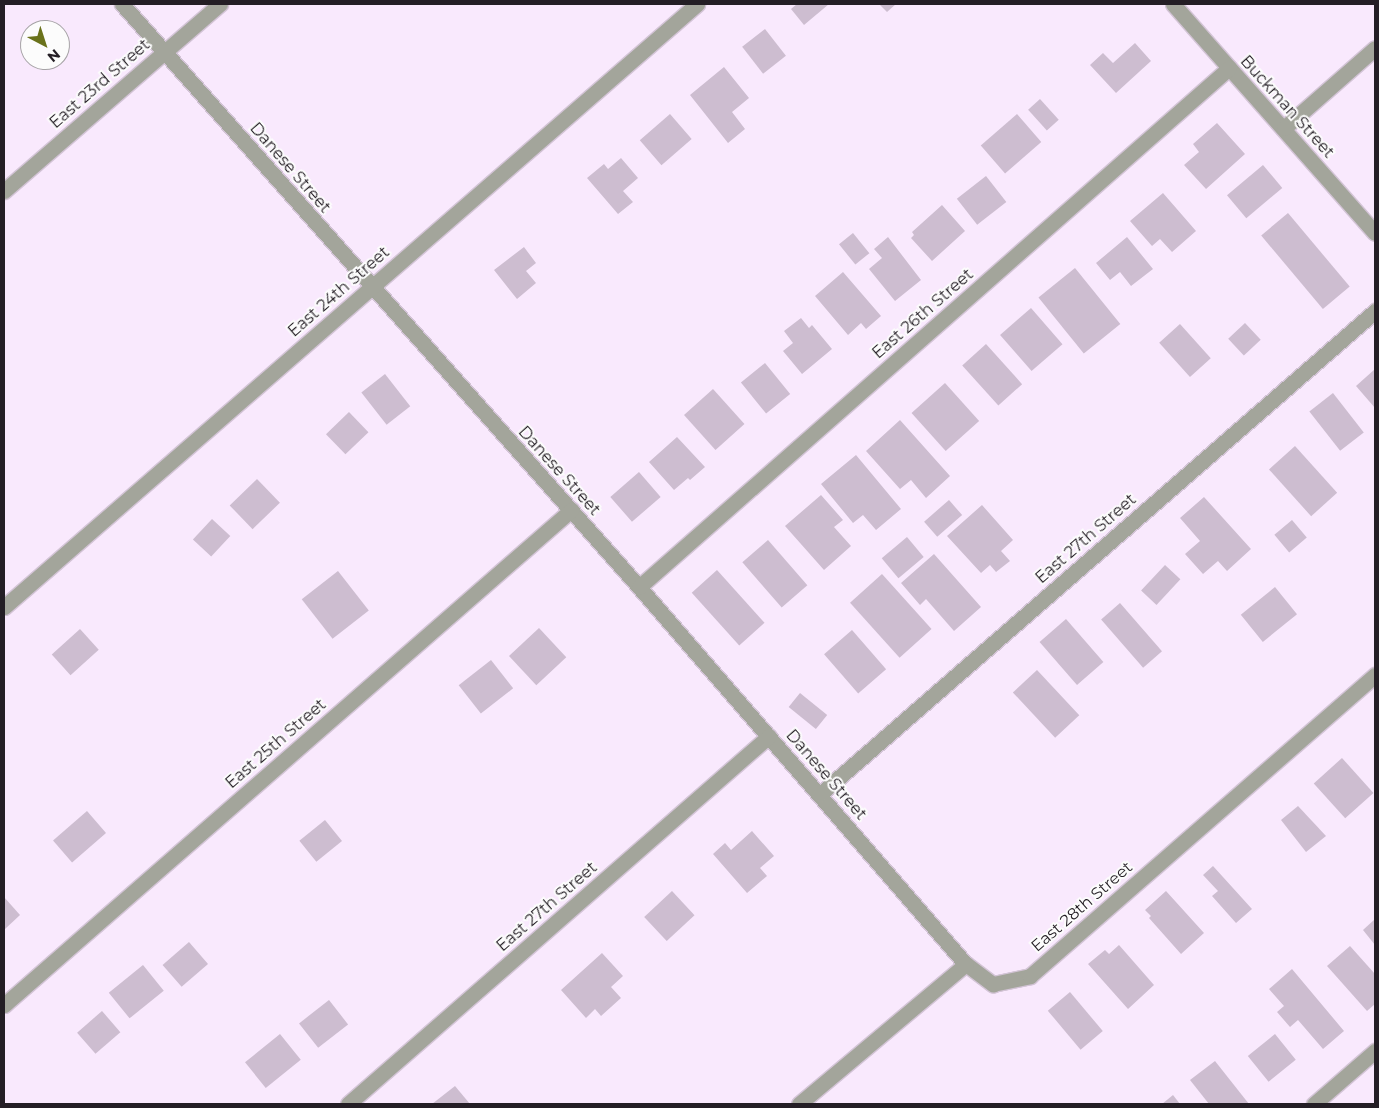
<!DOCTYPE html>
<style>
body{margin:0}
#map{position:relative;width:1379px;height:1108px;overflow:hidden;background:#f9e9fd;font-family:Montserrat,sans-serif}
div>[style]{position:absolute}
.building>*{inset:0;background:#cdbdd0;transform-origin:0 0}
.roads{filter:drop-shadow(1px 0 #d3c4d6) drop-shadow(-1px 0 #d3c4d6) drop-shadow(0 1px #d3c4d6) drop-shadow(0 -1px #d3c4d6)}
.street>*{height:15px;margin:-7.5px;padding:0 7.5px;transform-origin:7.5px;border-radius:7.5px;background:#a3a59b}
span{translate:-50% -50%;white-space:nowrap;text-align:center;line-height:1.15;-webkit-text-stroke:4px #fcfcfc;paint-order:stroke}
.street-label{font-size:16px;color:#241e25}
.frame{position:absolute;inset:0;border:5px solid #241e25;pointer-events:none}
.north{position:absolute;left:20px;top:20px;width:50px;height:50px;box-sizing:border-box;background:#fcfcfc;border:1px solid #a6a3a6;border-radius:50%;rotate:140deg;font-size:14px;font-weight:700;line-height:20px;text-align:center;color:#241e25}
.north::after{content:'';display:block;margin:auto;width:18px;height:22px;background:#6a721b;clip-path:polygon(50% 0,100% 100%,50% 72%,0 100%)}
</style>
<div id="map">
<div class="building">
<i style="clip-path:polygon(797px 4px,829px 4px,804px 25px,791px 9px)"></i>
<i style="clip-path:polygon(879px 4px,896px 4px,887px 12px)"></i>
<i style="left:765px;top:29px;width:34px;height:29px;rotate:52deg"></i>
<i style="clip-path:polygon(1135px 43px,1151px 61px,1116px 93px,1090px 65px,1103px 53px,1113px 63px)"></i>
<i style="clip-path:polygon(724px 67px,749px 98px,732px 112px,745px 129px,728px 143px,690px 95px)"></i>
<i style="left:1040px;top:99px;width:28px;height:16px;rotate:48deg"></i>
<i style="left:670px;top:114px;width:33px;height:40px;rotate:49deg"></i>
<i style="left:1017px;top:114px;width:37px;height:48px;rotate:49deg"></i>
<i style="clip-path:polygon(1217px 123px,1245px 154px,1206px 189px,1184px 165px,1199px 152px,1193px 144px)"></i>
<i style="clip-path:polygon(621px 158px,638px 178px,623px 191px,633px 202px,618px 214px,587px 178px,604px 164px,608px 169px)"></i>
<i style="left:1263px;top:165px;width:30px;height:47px;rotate:50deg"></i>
<i style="left:986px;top:176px;width:33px;height:37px;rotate:52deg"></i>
<i style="clip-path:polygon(1163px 193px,1196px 231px,1172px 252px,1160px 239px,1152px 246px,1130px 221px)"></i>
<i style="clip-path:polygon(942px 205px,965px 231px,932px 261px,911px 238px,914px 235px,912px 232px)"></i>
<i style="left:1288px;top:213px;width:96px;height:35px;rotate:50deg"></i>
<i style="left:853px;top:233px;width:26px;height:18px;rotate:51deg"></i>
<i style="clip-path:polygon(888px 237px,921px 280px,895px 301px,869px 269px,882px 258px,874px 249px)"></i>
<i style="clip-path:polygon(1127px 237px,1153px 269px,1131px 286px,1120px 272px,1110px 280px,1096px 263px)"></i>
<i style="clip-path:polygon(524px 247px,536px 263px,526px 271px,536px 283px,517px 299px,494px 270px)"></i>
<i style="left:1075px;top:268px;width:72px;height:47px;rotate:51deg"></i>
<i style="clip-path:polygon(843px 272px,881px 316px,866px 329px,861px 323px,848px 335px,815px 296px)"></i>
<i style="left:1031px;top:308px;width:48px;height:41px;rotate:49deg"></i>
<i style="clip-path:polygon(801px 318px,809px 328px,812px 325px,832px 349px,802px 374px,783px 351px,793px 343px,784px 331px)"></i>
<i style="left:1245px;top:323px;width:23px;height:23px;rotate:47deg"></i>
<i style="left:1180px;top:324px;width:46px;height:28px;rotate:48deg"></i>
<i style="left:986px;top:344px;width:54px;height:32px;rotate:48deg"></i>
<i style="left:765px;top:363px;width:40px;height:31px;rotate:51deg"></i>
<i style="clip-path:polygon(1375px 369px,1375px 408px,1356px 386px)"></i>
<i style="left:385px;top:374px;width:41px;height:30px;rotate:52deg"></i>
<i style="left:945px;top:383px;width:51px;height:45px;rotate:48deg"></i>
<i style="left:713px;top:389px;width:47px;height:39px;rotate:48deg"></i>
<i style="left:1333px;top:393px;width:50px;height:30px;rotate:52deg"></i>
<i style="left:349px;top:412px;width:28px;height:32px;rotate:46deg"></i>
<i style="clip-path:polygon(900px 420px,950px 476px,926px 498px,911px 480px,900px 489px,866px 451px)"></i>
<i style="clip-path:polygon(677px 437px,705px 467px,690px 480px,688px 478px,674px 490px,649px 462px)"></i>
<i style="left:1295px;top:446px;width:63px;height:35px;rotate:48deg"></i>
<i style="clip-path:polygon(856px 455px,901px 509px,876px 530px,863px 515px,853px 523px,821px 484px)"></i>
<i style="left:639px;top:472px;width:33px;height:38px;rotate:49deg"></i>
<i style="left:257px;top:479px;width:33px;height:38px;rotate:46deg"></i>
<i style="clip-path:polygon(821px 495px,843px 520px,834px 527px,851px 546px,824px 570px,785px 526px)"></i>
<i style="clip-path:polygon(1204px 497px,1251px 549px,1227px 571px,1218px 561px,1203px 574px,1185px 554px,1200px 541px,1180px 518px)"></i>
<i style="left:949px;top:500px;width:20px;height:33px;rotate:49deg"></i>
<i style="clip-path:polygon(982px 505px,1013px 540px,1001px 551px,1010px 561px,996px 572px,990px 565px,981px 573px,947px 536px)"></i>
<i style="left:212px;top:519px;width:25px;height:28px;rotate:43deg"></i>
<i style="left:1292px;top:520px;width:23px;height:23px;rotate:50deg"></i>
<i style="left:907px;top:537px;width:26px;height:33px;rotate:50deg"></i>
<i style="left:768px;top:540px;width:60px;height:34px;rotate:49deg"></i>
<i style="clip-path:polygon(934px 554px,981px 607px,954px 631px,926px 599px,920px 605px,901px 583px)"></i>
<i style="left:1165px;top:565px;width:21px;height:35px;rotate:43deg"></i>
<i style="left:717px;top:570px;width:71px;height:34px;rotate:48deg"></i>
<i style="left:338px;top:571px;width:50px;height:46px;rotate:52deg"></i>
<i style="left:882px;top:574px;width:74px;height:43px;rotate:48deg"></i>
<i style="left:1275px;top:587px;width:35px;height:44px;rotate:51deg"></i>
<i style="left:1120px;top:603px;width:64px;height:25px;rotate:49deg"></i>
<i style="left:1066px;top:619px;width:57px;height:35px;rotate:49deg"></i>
<i style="left:539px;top:628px;width:40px;height:41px;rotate:47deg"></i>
<i style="left:80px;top:629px;width:28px;height:38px;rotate:48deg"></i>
<i style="left:852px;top:630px;width:52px;height:37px;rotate:49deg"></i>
<i style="left:491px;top:660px;width:36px;height:41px;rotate:52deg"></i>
<i style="left:1037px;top:670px;width:62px;height:33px;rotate:47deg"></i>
<i style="left:800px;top:693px;width:35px;height:18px;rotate:39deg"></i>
<i style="left:1342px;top:758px;width:47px;height:38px;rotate:48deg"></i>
<i style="clip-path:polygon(1298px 806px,1326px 836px,1306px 852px,1281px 820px)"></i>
<i style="left:87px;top:811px;width:29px;height:45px;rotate:49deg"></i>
<i style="left:325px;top:820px;width:27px;height:33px;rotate:51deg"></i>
<i style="clip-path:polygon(752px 831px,774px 856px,760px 868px,767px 876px,747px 893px,713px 854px,725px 843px,731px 850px)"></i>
<i style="clip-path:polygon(1213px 866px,1252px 909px,1236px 923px,1212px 896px,1218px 891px,1203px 875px)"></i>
<i style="left:672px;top:891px;width:33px;height:38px;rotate:47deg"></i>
<i style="clip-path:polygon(1166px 891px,1204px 933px,1181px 954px,1149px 918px,1151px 916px,1145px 910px)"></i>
<i style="clip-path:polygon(4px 897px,20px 915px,4px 930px)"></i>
<i style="clip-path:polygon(1375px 919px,1375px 945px,1363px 930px)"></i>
<i style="left:189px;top:942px;width:29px;height:35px;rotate:49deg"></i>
<i style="clip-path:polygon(1119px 945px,1154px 985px,1128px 1009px,1088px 964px,1105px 950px,1109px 954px)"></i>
<i style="clip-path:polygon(1350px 946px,1375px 974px,1375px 1004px,1367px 1011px,1327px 966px)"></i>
<i style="clip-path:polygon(602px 953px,623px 976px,611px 987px,621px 998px,601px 1016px,595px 1009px,586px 1018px,561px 990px)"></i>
<i style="left:143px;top:965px;width:33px;height:44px;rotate:51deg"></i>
<i style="clip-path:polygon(1292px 969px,1344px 1031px,1323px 1049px,1298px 1020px,1290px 1027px,1277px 1012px,1284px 1006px,1269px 989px)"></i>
<i style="left:1070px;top:992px;width:51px;height:29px;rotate:50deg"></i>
<i style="left:329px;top:1000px;width:31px;height:38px;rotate:52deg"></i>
<i style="left:102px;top:1011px;width:28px;height:33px;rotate:49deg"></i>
<i style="left:280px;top:1034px;width:33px;height:45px;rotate:51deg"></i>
<i style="left:1275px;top:1034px;width:33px;height:35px;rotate:51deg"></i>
<i style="clip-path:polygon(1215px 1061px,1249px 1104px,1209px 1104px,1190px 1080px)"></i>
<i style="clip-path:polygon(455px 1086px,470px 1104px,432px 1104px)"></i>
<i style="clip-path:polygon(1173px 1095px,1180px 1104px,1162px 1104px)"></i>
</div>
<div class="roads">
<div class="street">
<i style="left:122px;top:4px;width:779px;rotate:48.43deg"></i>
<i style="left:639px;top:587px;width:499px;rotate:49.1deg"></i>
<i style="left:966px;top:964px;width:34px;rotate:37deg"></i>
<i style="left:993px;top:984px;width:38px;rotate:-12deg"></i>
<i style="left:1030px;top:976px;width:458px;rotate:-41.1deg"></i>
<i style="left:1173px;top:4px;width:305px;rotate:48.6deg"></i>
<i style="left:1284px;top:128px;width:121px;rotate:-41.3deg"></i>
<i style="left:4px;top:191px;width:286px;rotate:-40.9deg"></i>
<i style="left:639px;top:587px;width:786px;rotate:-41.34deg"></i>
<i style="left:4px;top:607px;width:919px;rotate:-41.03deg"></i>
<i style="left:820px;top:794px;width:736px;rotate:-41.03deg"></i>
<i style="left:4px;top:1005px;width:753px;rotate:-41.12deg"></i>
<i style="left:348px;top:1104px;width:559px;rotate:-41.16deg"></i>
<i style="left:799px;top:1104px;width:218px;rotate:-40deg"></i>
<i style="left:1314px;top:1104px;width:81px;rotate:-41deg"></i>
</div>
</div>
<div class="street-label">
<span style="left:100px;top:84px;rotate:-41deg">East 23rd Street</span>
<span style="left:1287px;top:107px;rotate:48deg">Buckman Street</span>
<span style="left:290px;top:168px;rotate:49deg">Danese Street</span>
<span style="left:339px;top:292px;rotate:-41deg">East 24th Street</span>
<span style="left:923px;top:314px;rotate:-41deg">East 26th Street</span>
<span style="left:559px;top:471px;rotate:48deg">Danese Street</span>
<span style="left:1086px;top:539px;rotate:-41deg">East 27th Street</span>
<span style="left:276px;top:744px;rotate:-41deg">East 25th Street</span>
<span style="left:826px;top:775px;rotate:49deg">Danese Street</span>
<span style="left:547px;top:907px;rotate:-41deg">East 27th Street</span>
<span style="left:1082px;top:907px;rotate:-41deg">East 28th Street</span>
</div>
<div class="frame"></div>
<div class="north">N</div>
</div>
